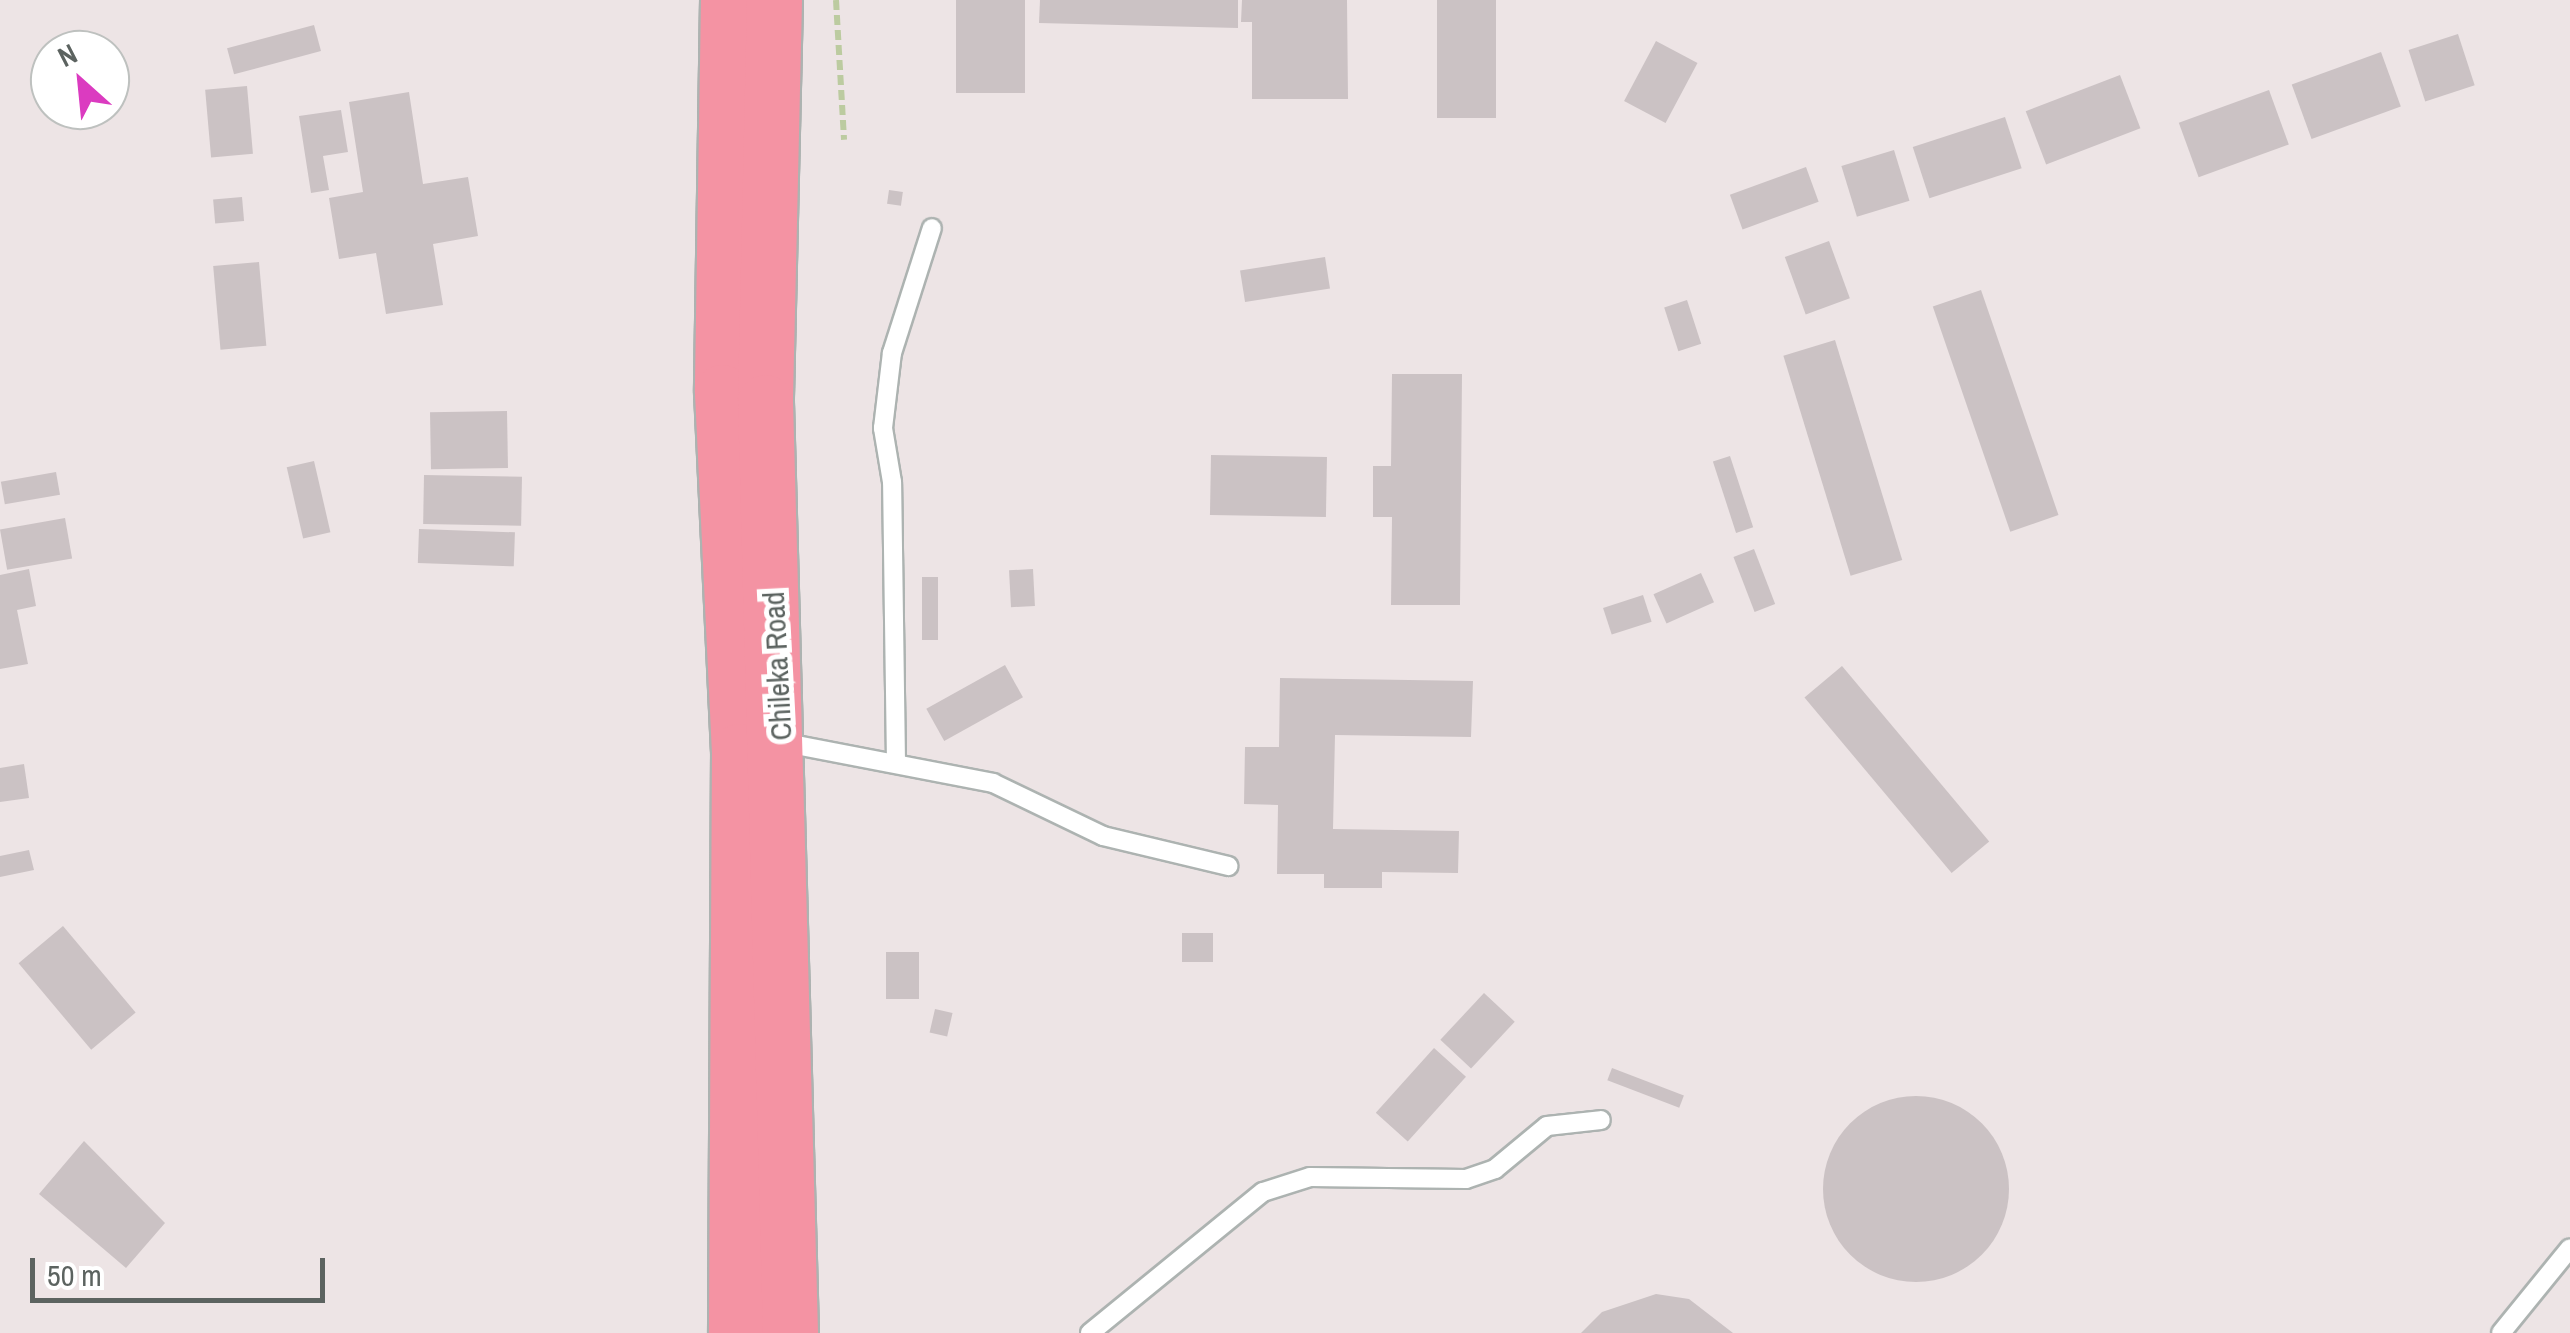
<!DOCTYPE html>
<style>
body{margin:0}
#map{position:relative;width:2570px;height:1333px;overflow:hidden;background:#ede4e5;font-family:"Archivo Narrow",sans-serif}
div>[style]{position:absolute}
.building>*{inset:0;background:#cbc2c4;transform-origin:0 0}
.round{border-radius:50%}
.path>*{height:6px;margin-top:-3px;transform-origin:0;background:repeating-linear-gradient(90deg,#bccba0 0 10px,transparent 0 15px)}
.roads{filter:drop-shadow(2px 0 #adb3b1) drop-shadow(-2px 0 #adb3b1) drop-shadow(0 2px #adb3b1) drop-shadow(0 -2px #adb3b1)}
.lane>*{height:18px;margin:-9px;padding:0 9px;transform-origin:9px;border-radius:9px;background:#fff}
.highway>*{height:55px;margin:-27.5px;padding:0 27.5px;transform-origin:27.5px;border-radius:27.5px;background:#f493a3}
span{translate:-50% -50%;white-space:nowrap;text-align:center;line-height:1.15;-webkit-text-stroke:10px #fff;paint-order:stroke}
.street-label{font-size:30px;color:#5c6360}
.north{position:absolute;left:30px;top:30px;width:100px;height:100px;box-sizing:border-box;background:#fff;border:2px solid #bec1bf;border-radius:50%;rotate:333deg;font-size:28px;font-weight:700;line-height:40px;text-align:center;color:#5c6360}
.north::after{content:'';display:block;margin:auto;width:35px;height:45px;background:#db3bc0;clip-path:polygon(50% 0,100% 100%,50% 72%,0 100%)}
.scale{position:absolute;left:30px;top:1258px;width:295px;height:45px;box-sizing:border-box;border:5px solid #5c6360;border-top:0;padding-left:12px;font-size:30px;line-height:35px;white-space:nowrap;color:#5c6360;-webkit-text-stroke:8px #fff;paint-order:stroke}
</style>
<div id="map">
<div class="building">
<i style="left:956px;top:0;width:69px;height:93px"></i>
<i style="clip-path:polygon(1040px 0,1238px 0,1238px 28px,1039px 23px)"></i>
<i style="clip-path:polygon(1242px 0,1347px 0,1348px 99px,1252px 99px,1252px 22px,1241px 22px)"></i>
<i style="left:1437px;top:0;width:59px;height:118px"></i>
<i style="left:314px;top:25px;width:27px;height:90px;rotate:75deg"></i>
<i style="left:2458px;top:34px;width:54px;height:52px;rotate:72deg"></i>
<i style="left:1656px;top:41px;width:47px;height:68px;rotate:28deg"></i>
<i style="left:2381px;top:52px;width:58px;height:95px;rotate:70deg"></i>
<i style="left:2120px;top:75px;width:57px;height:101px;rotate:69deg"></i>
<i style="left:247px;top:86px;width:68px;height:42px;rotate:85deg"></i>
<i style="left:2269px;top:90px;width:58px;height:96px;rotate:70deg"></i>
<i style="clip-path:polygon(409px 92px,423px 184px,468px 177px,478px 236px,433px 244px,443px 305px,386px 314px,376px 253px,339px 259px,329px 198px,363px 192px,349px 102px)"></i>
<i style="clip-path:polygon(341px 110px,348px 152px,323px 156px,329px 190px,311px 193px,299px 116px)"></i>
<i style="left:2005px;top:117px;width:54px;height:97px;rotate:72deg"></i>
<i style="left:1894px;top:150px;width:53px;height:55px;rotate:73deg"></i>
<i style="left:1806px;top:167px;width:37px;height:81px;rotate:70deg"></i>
<i style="left:889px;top:190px;width:14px;height:14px;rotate:8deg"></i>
<i style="left:242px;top:197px;width:24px;height:29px;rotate:85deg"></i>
<i style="left:1829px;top:241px;width:61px;height:47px;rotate:70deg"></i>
<i style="left:1325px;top:257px;width:32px;height:86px;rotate:81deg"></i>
<i style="left:259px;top:262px;width:84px;height:46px;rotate:85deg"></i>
<i style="left:1981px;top:290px;width:238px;height:51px;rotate:71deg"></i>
<i style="left:1687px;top:300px;width:46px;height:24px;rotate:72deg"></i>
<i style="left:1835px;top:340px;width:230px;height:54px;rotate:73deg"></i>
<i style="clip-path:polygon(1392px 374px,1462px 374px,1460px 605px,1391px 605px,1392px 517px,1373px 517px,1373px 466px,1391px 466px)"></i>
<i style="left:507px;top:411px;width:57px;height:77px;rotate:89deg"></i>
<i style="left:1211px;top:455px;width:116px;height:60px;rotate:1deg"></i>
<i style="left:1730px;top:456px;width:75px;height:18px;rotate:72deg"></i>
<i style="left:314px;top:461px;width:73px;height:28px;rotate:77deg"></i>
<i style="left:56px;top:472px;width:23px;height:56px;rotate:80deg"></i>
<i style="left:424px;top:475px;width:98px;height:49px;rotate:1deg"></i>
<i style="left:65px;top:518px;width:41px;height:66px;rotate:80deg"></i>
<i style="left:419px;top:529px;width:96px;height:34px;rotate:2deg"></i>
<i style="left:1754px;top:549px;width:59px;height:22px;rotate:69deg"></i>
<i style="clip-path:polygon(29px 569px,36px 606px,17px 610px,28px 664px,0 669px,0 575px)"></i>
<i style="left:1033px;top:569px;width:37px;height:24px;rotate:87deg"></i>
<i style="left:1701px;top:573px;width:32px;height:52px;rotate:66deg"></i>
<i style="left:922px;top:577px;width:16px;height:63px"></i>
<i style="left:1643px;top:595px;width:28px;height:42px;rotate:72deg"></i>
<i style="left:1005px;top:665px;width:37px;height:90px;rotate:61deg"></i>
<i style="left:1842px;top:666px;width:229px;height:49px;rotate:50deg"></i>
<i style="clip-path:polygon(1280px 678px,1473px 681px,1471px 737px,1335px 735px,1333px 829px,1459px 831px,1458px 873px,1382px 872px,1382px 888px,1324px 888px,1324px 874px,1277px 874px,1278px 805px,1244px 804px,1245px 747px,1279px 747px)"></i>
<i style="clip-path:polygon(24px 764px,29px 798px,0 802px,0 768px)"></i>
<i style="clip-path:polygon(29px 850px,34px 870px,0 877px,0 856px)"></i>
<i style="left:63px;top:926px;width:113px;height:58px;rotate:50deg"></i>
<i style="left:1182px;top:933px;width:31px;height:29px"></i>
<i style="left:886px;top:952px;width:33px;height:47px"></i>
<i style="left:1484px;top:993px;width:42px;height:64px;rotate:43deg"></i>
<i style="left:935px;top:1009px;width:18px;height:24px;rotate:13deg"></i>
<i style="left:1434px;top:1048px;width:43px;height:87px;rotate:42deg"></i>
<i style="left:1612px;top:1068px;width:77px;height:13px;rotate:21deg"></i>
<i class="round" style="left:1823px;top:1096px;width:186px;height:186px"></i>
<i style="clip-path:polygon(84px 1141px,165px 1223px,126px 1268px,39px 1194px)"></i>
<i style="clip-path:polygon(1656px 1294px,1689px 1299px,1733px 1333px,1581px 1333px,1602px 1312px)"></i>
</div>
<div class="path">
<i style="left:836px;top:0;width:140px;rotate:86.7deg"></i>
</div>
<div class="roads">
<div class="lane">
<i style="left:781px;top:742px;width:216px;rotate:10.9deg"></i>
<i style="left:993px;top:783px;width:122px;rotate:25.7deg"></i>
<i style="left:1103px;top:836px;width:129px;rotate:13.5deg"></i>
<i style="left:896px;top:763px;width:281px;rotate:-90.8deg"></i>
<i style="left:892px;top:482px;width:55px;rotate:-99.5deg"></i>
<i style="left:883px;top:428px;width:76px;rotate:-83.2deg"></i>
<i style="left:892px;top:353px;width:131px;rotate:-72.3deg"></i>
<i style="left:1090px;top:1333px;width:223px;rotate:-39.2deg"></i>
<i style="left:1263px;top:1192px;width:49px;rotate:-17.7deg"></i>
<i style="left:1310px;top:1177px;width:156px;rotate:0.7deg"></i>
<i style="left:1466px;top:1179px;width:31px;rotate:-19deg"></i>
<i style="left:1495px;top:1169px;width:67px;rotate:-39.6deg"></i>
<i style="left:1547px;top:1126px;width:54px;rotate:-6.3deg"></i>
<i style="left:2501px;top:1333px;width:109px;rotate:-50.9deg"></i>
</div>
<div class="highway">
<i style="left:728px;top:0;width:392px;rotate:90.9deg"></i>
<i style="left:722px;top:392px;width:359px;rotate:87.3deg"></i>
<i style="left:739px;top:751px;width:582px;rotate:90.3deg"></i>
<i style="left:774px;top:0;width:402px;rotate:91.3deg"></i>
<i style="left:765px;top:402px;width:931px;rotate:88.46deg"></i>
</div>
</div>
<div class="street-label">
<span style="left:777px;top:666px;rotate:-93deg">Chileka Road</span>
</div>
<div class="north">N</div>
<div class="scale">50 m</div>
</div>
